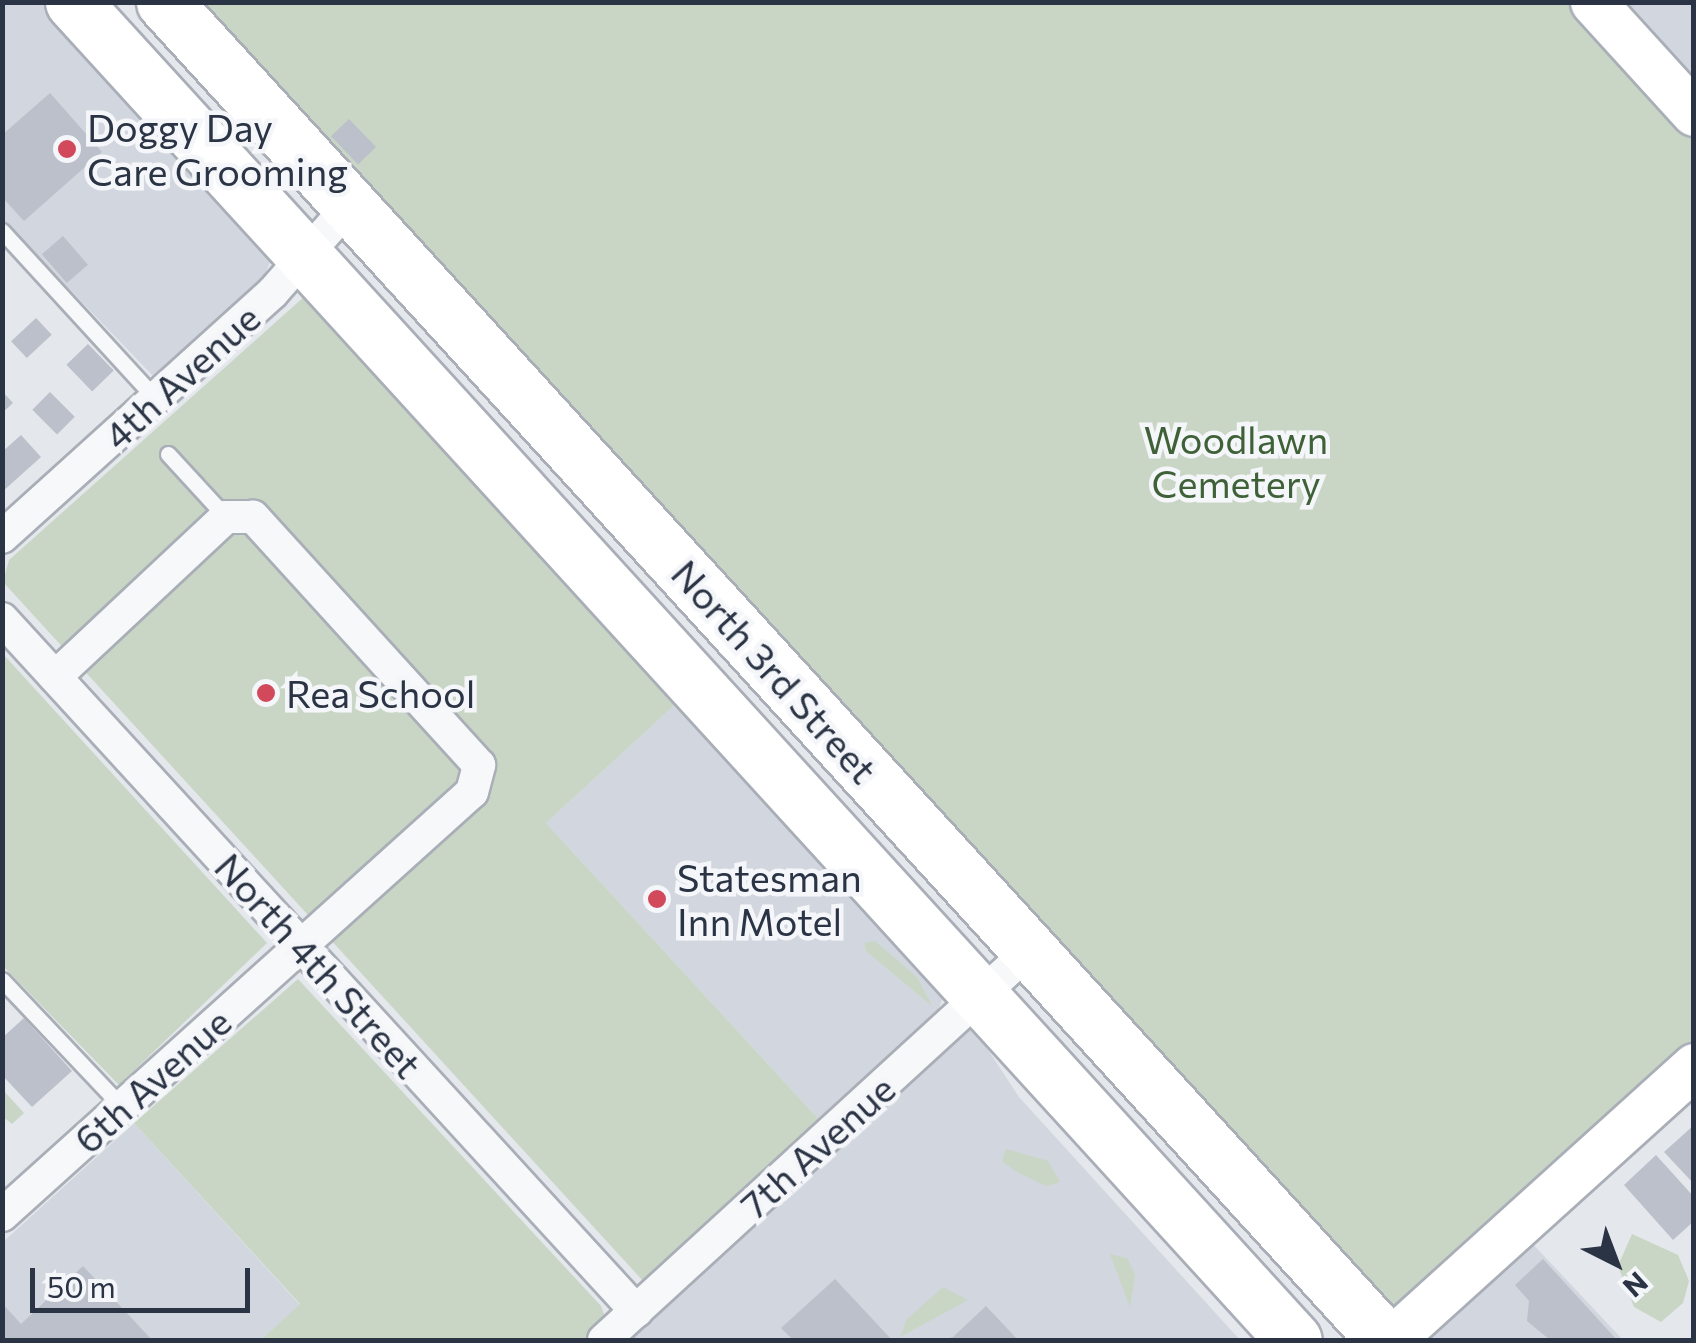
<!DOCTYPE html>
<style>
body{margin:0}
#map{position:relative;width:1696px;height:1343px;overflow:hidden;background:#e4e7ec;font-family:Commissioner,sans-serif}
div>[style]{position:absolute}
.built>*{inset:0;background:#d2d6de}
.green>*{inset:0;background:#c9d6c5}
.building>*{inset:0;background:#bbc0ca;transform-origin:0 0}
.roads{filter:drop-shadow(2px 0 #a9aeb7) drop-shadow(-2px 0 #a9aeb7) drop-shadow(0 2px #a9aeb7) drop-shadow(0 -2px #a9aeb7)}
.lane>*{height:15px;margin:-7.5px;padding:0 7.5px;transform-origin:7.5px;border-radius:7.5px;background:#f7f8fa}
.street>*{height:32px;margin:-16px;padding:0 16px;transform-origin:16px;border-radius:16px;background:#f7f8fa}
.secondary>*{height:45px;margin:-22.5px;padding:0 22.5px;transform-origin:22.5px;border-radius:22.5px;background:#fff}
.highway>*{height:55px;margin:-27.5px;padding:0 27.5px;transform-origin:27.5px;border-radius:27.5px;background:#fff}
.dots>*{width:28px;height:28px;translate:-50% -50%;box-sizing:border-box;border:5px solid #f4f6f9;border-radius:50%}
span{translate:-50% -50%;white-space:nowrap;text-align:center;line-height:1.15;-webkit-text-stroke:9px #f4f6f9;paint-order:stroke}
.poi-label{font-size:38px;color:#2b3445}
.left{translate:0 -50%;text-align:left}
.street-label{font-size:38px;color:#2b3445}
.park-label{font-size:38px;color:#3f6138}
.frame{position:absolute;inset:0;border:5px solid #2b3445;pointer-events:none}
.north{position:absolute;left:1566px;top:1213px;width:100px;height:100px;-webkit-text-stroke:8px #f4f6f9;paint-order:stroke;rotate:138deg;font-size:28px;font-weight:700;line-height:40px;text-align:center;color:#2b3445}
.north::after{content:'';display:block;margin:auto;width:35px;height:45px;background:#2b3445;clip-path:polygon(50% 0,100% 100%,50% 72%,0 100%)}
.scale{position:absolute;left:30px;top:1268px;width:220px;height:45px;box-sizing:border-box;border:5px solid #2b3445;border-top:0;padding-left:12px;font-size:30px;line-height:35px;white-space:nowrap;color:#2b3445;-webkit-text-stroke:8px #f4f6f9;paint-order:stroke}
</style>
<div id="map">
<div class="built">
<i style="clip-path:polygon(3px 3px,44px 3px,273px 256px,262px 280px,154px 377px,3px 220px)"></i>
<i style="clip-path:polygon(1629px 3px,1693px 3px,1693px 87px,1622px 9px)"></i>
<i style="clip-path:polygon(679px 701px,944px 994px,933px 1025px,824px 1125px,546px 823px)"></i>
<i style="clip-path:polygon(975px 1030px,1019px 1097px,1240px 1340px,631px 1340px,962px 1032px)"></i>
<i style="clip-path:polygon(134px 1123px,300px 1305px,261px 1340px,3px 1340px,3px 1242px)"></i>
<i style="clip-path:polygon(1529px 1240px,1623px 1340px,1427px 1340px,1429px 1331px)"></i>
</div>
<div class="green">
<i style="clip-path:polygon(198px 3px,1572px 3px,1693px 135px,1693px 1043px,1410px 1303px,1387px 1306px)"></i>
<i style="clip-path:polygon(305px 296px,679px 701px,546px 823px,824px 1125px,644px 1282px,3px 582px,9px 560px)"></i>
<i style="clip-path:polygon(3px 654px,267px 943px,119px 1085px,3px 966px)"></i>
<i style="clip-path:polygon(875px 941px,917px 977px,932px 1006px,866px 951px,864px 943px)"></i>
<i style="clip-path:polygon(298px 979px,601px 1306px,606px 1319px,584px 1340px,261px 1340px,300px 1304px,134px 1123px)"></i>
<i style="clip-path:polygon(3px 1090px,24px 1113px,12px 1124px,3px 1117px)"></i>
<i style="clip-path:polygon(1006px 1149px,1048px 1161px,1060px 1182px,1046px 1186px,1017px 1172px,1002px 1161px)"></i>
<i style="clip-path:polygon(1632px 1234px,1678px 1255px,1689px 1281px,1683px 1303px,1661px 1322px,1634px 1307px,1618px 1266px)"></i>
<i style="clip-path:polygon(1110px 1254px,1127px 1258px,1135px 1275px,1130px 1307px)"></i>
<i style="clip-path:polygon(943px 1287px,968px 1300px,900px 1337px,907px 1319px)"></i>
</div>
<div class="building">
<i style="clip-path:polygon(50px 93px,102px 152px,24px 221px,2px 197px,2px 135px)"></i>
<i style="left:349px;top:119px;width:39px;height:25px;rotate:46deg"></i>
<i style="left:63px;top:236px;width:38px;height:28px;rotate:49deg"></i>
<i style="left:36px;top:318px;width:23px;height:34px;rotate:47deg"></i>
<i style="left:88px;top:344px;width:37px;height:30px;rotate:46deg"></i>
<i style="clip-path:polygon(2px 391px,13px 403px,2px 413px)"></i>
<i style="left:50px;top:392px;width:35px;height:25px;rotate:45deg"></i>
<i style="clip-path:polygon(21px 435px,41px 457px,2px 492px,2px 452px)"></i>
<i style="clip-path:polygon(24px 1018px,72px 1071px,32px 1107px,2px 1075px,2px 1038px)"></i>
<i style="clip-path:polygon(1694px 1125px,1694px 1184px,1664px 1152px)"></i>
<i style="clip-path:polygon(1656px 1155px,1694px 1197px,1694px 1221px,1673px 1240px,1624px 1185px)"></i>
<i style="clip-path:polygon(1543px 1259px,1617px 1340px,1550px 1340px,1527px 1321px,1529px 1301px,1515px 1285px)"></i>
<i style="clip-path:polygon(83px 1266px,152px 1340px,2px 1340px,2px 1303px,21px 1324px)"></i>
<i style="clip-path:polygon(835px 1279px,892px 1340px,793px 1340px,781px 1328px)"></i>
<i style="clip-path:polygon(986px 1306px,1018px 1340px,941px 1340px,953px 1337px)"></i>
</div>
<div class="roads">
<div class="lane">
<i style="left:2px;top:231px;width:228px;rotate:47.5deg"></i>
<i style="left:168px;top:454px;width:86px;rotate:47.4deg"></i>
<i style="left:2px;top:980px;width:175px;rotate:46.6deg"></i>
</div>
<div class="street">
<i style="left:2px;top:537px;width:365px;rotate:-42.1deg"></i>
<i style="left:273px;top:292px;width:115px;rotate:-48.5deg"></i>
<i style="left:2px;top:619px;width:939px;rotate:47.5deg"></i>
<i style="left:2px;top:1215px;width:632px;rotate:-41.99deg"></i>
<i style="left:472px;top:792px;width:28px;rotate:-75deg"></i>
<i style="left:479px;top:765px;width:336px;rotate:-132.3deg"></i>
<i style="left:253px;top:517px;width:27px;rotate:180deg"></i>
<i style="left:226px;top:517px;width:234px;rotate:136.9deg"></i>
<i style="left:604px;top:1340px;width:578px;rotate:-42.47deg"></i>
</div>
<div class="secondary">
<i style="left:1593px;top:2px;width:150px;rotate:47.7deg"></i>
<i style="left:1391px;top:1340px;width:409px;rotate:-42.1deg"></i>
</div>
<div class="highway">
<i style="left:73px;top:2px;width:1811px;rotate:47.62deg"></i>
<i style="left:164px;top:2px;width:1811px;rotate:47.62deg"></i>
</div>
</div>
<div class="dots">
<i style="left:67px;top:149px;background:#d1495b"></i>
<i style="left:266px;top:693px;background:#d1495b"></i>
<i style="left:657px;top:899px;background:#d1495b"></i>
</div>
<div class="poi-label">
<span class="left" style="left:87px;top:149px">Doggy Day<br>Care Grooming</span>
<span class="left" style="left:286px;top:693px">Rea School</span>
<span class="left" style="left:677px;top:899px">Statesman<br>Inn Motel</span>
</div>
<div class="street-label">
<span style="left:181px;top:376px;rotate:-42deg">4th Avenue</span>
<span style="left:775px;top:671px;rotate:48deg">North 3rd Street</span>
<span style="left:319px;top:965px;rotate:48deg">North 4th Street</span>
<span style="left:152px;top:1080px;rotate:-42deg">6th Avenue</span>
<span style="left:817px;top:1146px;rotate:-42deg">7th Avenue</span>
</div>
<div class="park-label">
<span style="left:1236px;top:461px">Woodlawn<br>Cemetery</span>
</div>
<div class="frame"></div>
<div class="north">N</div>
<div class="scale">50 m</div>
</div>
